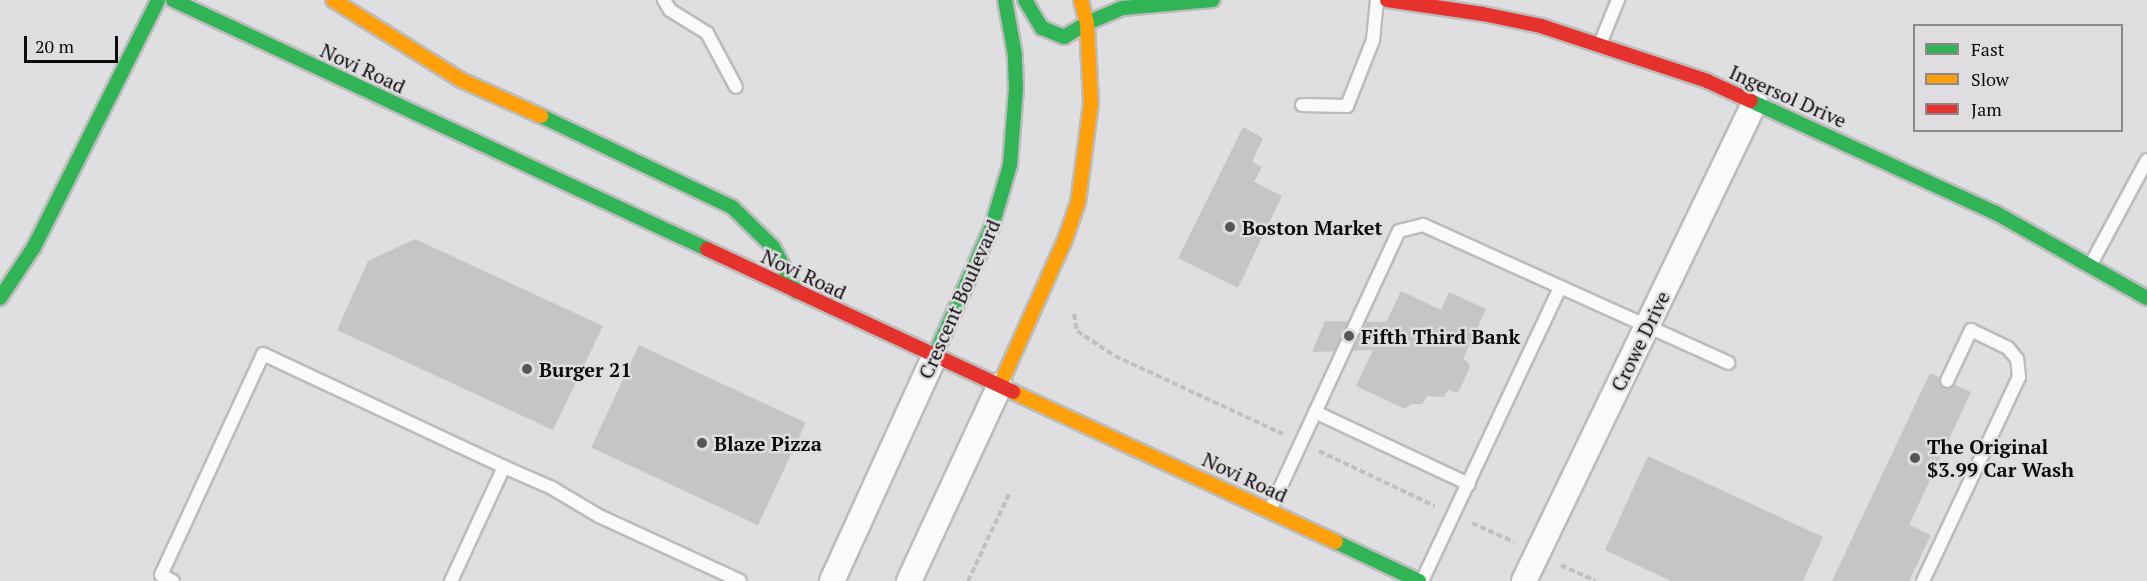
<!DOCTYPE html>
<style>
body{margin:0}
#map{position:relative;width:2147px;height:581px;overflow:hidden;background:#dfdee0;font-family:"PT Serif",serif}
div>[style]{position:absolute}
.building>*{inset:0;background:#c6c5c6;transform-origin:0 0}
.path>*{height:4px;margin-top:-2px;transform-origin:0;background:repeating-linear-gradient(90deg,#c0bfc1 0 6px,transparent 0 9px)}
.roads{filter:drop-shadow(2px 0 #bdbcbd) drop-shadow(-2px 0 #bdbcbd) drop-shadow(0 2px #bdbcbd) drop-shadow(0 -2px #bdbcbd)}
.lane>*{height:12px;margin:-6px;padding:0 6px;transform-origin:6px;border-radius:6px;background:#fafafa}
.street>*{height:24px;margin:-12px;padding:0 12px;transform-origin:12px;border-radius:12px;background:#fafafa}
.fast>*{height:14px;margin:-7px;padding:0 7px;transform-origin:7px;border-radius:7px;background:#30b455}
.slow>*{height:14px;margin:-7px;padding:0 7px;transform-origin:7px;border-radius:7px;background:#ff9f0a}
.jam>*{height:14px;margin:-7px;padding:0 7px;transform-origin:7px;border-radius:7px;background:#e5322d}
.dots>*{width:16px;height:16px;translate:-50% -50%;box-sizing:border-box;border:3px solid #e0dde1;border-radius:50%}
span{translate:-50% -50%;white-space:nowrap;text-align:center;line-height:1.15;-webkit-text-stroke:5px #e0dde1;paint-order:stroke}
.street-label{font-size:20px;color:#0d0c0d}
.poi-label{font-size:20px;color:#0d0c0d;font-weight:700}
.left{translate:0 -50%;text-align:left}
.legend{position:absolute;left:1913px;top:24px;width:210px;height:108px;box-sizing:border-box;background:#e0dde1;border:2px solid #8c898c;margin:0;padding:8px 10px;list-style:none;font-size:18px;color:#0d0c0d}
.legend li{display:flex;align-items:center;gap:12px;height:30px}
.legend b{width:30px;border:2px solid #8c898c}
.scale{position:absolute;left:24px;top:36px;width:94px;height:27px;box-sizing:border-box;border:3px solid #0d0c0d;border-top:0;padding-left:8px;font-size:18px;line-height:21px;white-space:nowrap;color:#0d0c0d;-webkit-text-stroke:4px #e0dde1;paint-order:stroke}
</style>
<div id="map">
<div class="building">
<i style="clip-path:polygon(1243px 127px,1263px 138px,1252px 162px,1262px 167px,1254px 182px,1282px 196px,1238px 288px,1178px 258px)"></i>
<i style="clip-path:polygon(415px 239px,603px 326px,553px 430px,337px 330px,368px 261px)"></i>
<i style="clip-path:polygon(1401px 291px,1441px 310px,1449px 292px,1486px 309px,1463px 359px,1468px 362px,1470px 367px,1458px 393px,1448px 390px,1444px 397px,1427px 396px,1422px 404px,1412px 404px,1405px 409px,1356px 386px,1373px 350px,1312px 352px,1325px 321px,1386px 322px)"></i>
<i style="left:639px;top:345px;width:184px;height:113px;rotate:25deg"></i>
<i style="clip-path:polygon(1930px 373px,1971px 392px,1909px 525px,1931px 535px,1909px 581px,1832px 581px)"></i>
<i style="clip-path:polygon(1648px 456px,1823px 537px,1803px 581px,1671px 581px,1605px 550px)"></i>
</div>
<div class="path">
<i style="left:1074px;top:314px;width:17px;rotate:80deg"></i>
<i style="left:1077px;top:331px;width:45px;rotate:33.3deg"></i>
<i style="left:1115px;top:356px;width:185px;rotate:24.9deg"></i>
<i style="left:1319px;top:451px;width:128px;rotate:25.4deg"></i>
<i style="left:1472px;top:523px;width:46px;rotate:24.3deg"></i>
<i style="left:1561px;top:565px;width:38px;rotate:25deg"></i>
<i style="left:968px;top:581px;width:96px;rotate:-64.8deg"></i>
</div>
<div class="roads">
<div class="lane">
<i style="left:664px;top:0;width:12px;rotate:59deg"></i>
<i style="left:670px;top:10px;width:44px;rotate:31.9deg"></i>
<i style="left:707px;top:33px;width:61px;rotate:61.8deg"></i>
<i style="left:1600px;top:44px;width:48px;rotate:-67.8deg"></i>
<i style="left:1302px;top:105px;width:45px;rotate:1.3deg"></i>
<i style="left:1347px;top:106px;width:71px;rotate:-68.5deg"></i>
<i style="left:1373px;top:40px;width:40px;rotate:-84.3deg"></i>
<i style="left:2091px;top:264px;width:118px;rotate:-61.7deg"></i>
<i style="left:1315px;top:412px;width:170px;rotate:25.1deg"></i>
<i style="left:504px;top:467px;width:52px;rotate:23.6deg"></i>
<i style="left:552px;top:488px;width:55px;rotate:30.8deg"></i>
<i style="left:599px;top:516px;width:155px;rotate:24.7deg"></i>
<i style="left:1270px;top:510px;width:307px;rotate:-65.2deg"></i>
<i style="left:1399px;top:231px;width:25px;rotate:-14deg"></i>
<i style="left:1423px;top:225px;width:335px;rotate:24.3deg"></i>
<i style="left:173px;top:581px;width:13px;rotate:-153deg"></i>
<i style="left:161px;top:575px;width:243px;rotate:-65.2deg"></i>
<i style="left:263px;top:354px;width:266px;rotate:25.1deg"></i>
<i style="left:504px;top:467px;width:126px;rotate:114.9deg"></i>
<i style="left:1422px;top:581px;width:324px;rotate:-64.8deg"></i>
<i style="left:1923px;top:581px;width:225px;rotate:-64.8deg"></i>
<i style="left:2019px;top:377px;width:18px;rotate:-96deg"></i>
<i style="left:2017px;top:359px;width:14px;rotate:-129deg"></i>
<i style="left:2008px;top:348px;width:41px;rotate:-154.1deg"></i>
<i style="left:1971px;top:330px;width:56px;rotate:115.2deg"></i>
</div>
<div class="street">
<i style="left:832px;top:581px;width:246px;rotate:-65.5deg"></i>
<i style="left:909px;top:581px;width:216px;rotate:-65.1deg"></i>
<i style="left:1524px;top:581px;width:532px;rotate:-64.25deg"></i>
</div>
<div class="fast">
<i style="left:173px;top:0;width:589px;rotate:25deg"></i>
<i style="left:1025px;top:0;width:33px;rotate:59deg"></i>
<i style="left:1042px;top:28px;width:24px;rotate:22deg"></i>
<i style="left:1064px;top:37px;width:27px;rotate:-31deg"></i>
<i style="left:1087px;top:23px;width:39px;rotate:-23deg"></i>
<i style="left:1123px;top:8px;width:90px;rotate:-5.1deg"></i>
<i style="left:1751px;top:101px;width:269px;rotate:24.6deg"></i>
<i style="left:1996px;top:213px;width:173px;rotate:29.4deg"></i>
<i style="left:541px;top:116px;width:212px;rotate:25.5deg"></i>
<i style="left:732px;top:207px;width:57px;rotate:44.3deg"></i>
<i style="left:773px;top:247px;width:51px;rotate:61.9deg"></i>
<i style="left:0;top:298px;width:61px;rotate:-56.3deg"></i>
<i style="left:34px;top:247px;width:276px;rotate:-63.3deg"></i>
<i style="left:934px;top:357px;width:143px;rotate:-66.1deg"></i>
<i style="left:992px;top:226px;width:64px;rotate:-73.6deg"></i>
<i style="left:1010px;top:165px;width:76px;rotate:-85.5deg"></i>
<i style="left:1016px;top:89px;width:34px;rotate:-92deg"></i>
<i style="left:1015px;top:55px;width:56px;rotate:-100.3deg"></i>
<i style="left:1336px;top:542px;width:92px;rotate:25.2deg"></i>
</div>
<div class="slow">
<i style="left:333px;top:0;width:151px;rotate:32deg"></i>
<i style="left:461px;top:80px;width:88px;rotate:24.2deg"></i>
<i style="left:1000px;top:385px;width:159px;rotate:-65.9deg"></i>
<i style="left:1065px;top:240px;width:39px;rotate:-71deg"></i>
<i style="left:1078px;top:203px;width:101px;rotate:-82.6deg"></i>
<i style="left:1091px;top:103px;width:80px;rotate:-92.9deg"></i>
<i style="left:1087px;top:23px;width:24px;rotate:-105deg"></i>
<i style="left:1013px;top:392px;width:356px;rotate:24.9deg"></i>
</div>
<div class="jam">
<i style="left:1387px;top:0;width:97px;rotate:8.3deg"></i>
<i style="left:1483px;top:14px;width:59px;rotate:11.7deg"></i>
<i style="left:1541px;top:26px;width:175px;rotate:18.3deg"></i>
<i style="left:1707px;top:81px;width:48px;rotate:24.4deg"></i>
<i style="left:707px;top:249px;width:338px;rotate:25deg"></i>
</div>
</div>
<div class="dots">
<i style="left:1230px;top:227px;background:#565657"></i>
<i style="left:1349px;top:336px;background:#565657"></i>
<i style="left:527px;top:369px;background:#565657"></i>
<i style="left:702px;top:443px;background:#565657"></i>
<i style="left:1915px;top:458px;background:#565657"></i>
</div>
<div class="street-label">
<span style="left:363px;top:68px;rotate:25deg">Novi Road</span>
<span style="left:1788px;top:96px;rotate:24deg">Ingersol Drive</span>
<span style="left:804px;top:274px;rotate:25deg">Novi Road</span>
<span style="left:959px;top:299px;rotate:-66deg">Crescent Boulevard</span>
<span style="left:1640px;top:341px;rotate:-64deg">Crowe Drive</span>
<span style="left:1245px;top:477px;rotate:25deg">Novi Road</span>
</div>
<div class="poi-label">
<span class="left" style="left:1242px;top:227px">Boston Market</span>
<span class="left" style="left:1361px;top:336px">Fifth Third Bank</span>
<span class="left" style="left:539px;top:369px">Burger 21</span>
<span class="left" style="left:714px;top:443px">Blaze Pizza</span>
<span class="left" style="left:1927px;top:458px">The Original<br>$3.99 Car Wash</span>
</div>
<ul class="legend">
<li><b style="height:8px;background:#30b455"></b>Fast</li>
<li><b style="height:8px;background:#ff9f0a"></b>Slow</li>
<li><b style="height:8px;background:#e5322d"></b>Jam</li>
</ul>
<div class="scale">20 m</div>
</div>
